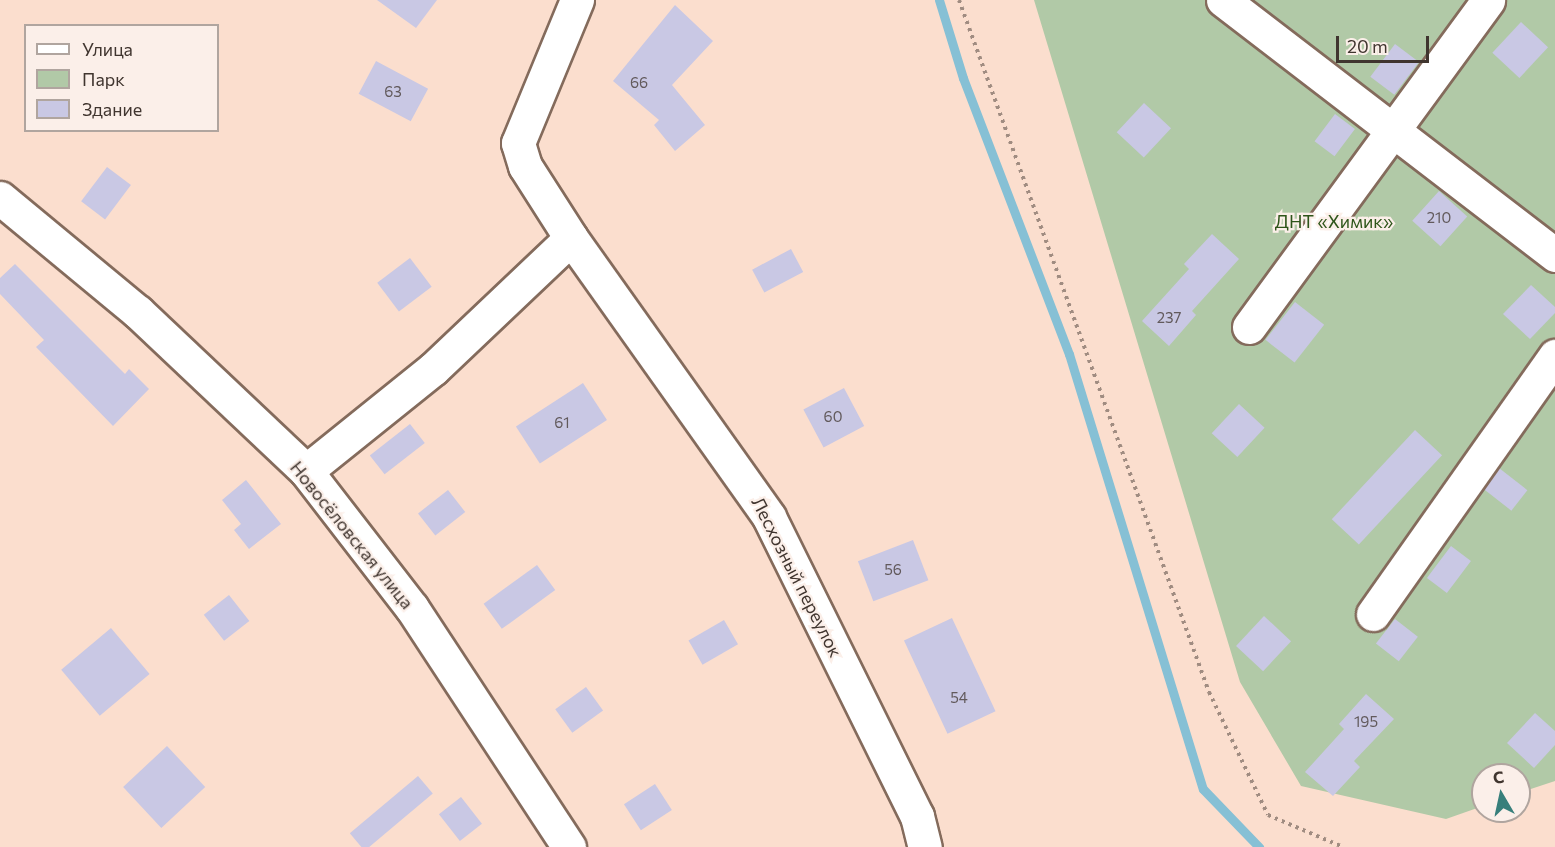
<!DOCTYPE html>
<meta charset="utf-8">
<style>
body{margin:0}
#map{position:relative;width:1555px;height:847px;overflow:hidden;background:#fbdece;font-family:Commissioner,sans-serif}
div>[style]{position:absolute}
.green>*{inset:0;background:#b1c9a7}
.stream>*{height:9px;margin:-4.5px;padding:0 4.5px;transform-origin:4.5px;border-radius:4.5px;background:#86c0d5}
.building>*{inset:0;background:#c9c8e4;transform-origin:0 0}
.path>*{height:4px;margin-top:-2px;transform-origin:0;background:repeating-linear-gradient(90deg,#a08c81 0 3px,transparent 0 7.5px)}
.roads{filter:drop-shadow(2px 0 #846b5c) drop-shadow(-2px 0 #846b5c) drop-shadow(0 2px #846b5c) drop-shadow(0 -2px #846b5c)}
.minor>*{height:33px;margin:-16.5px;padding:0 16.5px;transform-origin:16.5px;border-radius:16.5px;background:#fff}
span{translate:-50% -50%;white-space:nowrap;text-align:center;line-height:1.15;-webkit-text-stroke:4.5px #fbefe9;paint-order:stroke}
.number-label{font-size:15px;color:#625a5c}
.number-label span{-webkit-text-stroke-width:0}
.park-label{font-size:18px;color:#2e551a}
.street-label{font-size:18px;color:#40352f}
.legend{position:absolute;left:24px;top:24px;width:195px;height:108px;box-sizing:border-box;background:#fbefe9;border:2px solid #b0a59f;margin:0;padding:8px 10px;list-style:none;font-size:18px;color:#40352f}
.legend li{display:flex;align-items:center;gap:12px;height:30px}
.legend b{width:30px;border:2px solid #b0a59f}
.north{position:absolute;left:1471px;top:763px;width:60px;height:60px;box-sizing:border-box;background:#fbefe9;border:2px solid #b0a59f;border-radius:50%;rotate:351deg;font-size:16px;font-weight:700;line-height:24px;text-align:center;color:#40352f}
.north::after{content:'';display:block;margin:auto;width:21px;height:27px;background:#377f7b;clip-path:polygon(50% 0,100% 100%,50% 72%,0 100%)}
.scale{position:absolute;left:1336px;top:36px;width:93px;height:27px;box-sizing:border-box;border:3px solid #40352f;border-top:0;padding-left:8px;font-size:18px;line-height:21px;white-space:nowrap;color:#40352f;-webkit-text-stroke:4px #fbefe9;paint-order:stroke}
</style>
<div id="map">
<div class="green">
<i style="clip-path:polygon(1034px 0,1555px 0,1555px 781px,1519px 793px,1519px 775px,1483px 775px,1483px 806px,1446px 819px,1301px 786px,1240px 682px)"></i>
</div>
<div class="stream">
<i style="left:939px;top:0;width:82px;rotate:72.9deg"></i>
<i style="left:963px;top:78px;width:296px;rotate:69deg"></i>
<i style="left:1069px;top:354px;width:455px;rotate:72.9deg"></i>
<i style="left:1203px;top:789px;width:81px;rotate:46deg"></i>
</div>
<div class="building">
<i style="clip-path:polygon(377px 0,437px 0,416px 28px)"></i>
<i style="clip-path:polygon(675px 5px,713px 41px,672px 85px,705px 125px,675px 151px,654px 125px,659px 120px,613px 81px)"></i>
<i style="left:1521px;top:22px;width:37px;height:42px;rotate:43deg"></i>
<i style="left:1395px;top:44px;width:30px;height:41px;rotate:37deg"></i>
<i style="left:376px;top:61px;width:59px;height:37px;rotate:28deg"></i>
<i style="left:1144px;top:103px;width:37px;height:40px;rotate:43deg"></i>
<i style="left:1335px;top:114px;width:25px;height:34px;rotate:37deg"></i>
<i style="left:107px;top:167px;width:30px;height:43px;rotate:37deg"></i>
<i style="left:1439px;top:191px;width:38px;height:40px;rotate:42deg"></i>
<i style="clip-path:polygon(1212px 234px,1239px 259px,1192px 311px,1196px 315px,1169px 346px,1142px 321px,1189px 269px,1184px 264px)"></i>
<i style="left:791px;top:249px;width:26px;height:44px;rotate:62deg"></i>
<i style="left:410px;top:258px;width:36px;height:41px;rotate:53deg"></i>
<i style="clip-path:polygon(15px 264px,125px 374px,129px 369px,149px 389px,113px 426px,36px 347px,44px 340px,0 294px,0 278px)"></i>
<i style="clip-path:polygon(1531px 285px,1555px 307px,1555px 313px,1530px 339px,1503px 314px)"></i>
<i style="left:1295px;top:302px;width:37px;height:48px;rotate:38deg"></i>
<i style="left:583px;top:383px;width:44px;height:80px;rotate:57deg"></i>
<i style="left:844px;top:388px;width:43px;height:46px;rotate:62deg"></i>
<i style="left:1239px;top:404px;width:35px;height:40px;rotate:43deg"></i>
<i style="left:410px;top:424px;width:24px;height:51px;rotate:52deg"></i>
<i style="left:1415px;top:430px;width:37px;height:122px;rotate:43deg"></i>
<i style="left:1499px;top:468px;width:36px;height:26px;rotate:38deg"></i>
<i style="clip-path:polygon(246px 480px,281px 524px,249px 549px,234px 530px,241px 524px,222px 500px)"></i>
<i style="left:448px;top:490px;width:28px;height:38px;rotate:52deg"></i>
<i style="left:913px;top:540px;width:43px;height:59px;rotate:69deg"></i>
<i style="left:1451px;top:546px;width:25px;height:40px;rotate:37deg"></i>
<i style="left:537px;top:565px;width:31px;height:66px;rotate:54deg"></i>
<i style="left:229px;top:595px;width:33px;height:32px;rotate:52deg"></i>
<i style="left:1264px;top:616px;width:37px;height:41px;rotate:43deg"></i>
<i style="left:952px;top:618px;width:103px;height:53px;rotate:65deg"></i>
<i style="left:1395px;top:619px;width:29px;height:31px;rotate:38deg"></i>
<i style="left:724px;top:620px;width:28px;height:41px;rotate:60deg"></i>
<i style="left:111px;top:628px;width:60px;height:65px;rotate:50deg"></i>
<i style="left:586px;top:687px;width:29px;height:38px;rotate:54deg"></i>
<i style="clip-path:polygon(1366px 694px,1394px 719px,1354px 761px,1360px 767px,1333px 796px,1305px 772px,1344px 729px,1339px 724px)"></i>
<i style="clip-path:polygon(1535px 713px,1555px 731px,1555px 745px,1534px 768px,1507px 743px)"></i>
<i style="left:167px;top:746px;width:56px;height:60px;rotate:47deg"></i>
<i style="left:418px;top:776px;width:23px;height:89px;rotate:50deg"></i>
<i style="left:655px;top:784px;width:31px;height:37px;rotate:57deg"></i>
<i style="left:461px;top:797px;width:34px;height:28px;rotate:52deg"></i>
</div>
<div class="path">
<i style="left:959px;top:0;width:736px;rotate:70.14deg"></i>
<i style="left:1209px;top:692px;width:136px;rotate:64.4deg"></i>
<i style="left:1268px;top:815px;width:82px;rotate:23.1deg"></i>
</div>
<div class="roads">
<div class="minor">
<i style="left:1223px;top:0;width:419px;rotate:37.5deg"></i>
<i style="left:0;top:198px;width:179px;rotate:39.6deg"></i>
<i style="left:138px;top:312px;width:231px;rotate:43.4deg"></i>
<i style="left:306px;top:471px;width:173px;rotate:52.3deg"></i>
<i style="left:412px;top:608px;width:286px;rotate:56.7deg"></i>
<i style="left:571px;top:238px;width:342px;rotate:54.6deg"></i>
<i style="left:769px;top:517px;width:334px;rotate:63.7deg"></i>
<i style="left:917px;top:816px;width:32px;rotate:76deg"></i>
<i style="left:1249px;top:327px;width:405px;rotate:-53.8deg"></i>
<i style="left:306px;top:471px;width:163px;rotate:-38.8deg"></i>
<i style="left:433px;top:369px;width:190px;rotate:-43.5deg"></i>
<i style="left:571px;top:238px;width:85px;rotate:-122.6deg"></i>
<i style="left:525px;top:166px;width:24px;rotate:-107deg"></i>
<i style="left:518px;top:143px;width:155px;rotate:-67.6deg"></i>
<i style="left:1373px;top:614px;width:316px;rotate:-54.8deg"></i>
</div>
</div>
<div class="number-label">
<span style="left:639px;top:83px">66</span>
<span style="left:393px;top:92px">63</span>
<span style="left:1439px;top:218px">210</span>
<span style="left:1169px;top:318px">237</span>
<span style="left:833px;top:417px">60</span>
<span style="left:562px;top:423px">61</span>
<span style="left:893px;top:570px">56</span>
<span style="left:959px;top:698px">54</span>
<span style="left:1366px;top:722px">195</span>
</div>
<div class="park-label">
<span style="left:1334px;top:221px">ДНТ «Химик»</span>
</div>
<div class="street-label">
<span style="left:352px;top:535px;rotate:51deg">Новосёловская улица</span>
<span style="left:797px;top:577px;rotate:63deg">Лесхозный переулок</span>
</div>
<ul class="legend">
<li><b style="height:8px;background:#fff"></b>Улица</li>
<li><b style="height:16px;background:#b1c9a7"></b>Парк</li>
<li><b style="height:16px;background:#c9c8e4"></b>Здание</li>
</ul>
<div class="north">С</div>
<div class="scale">20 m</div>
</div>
